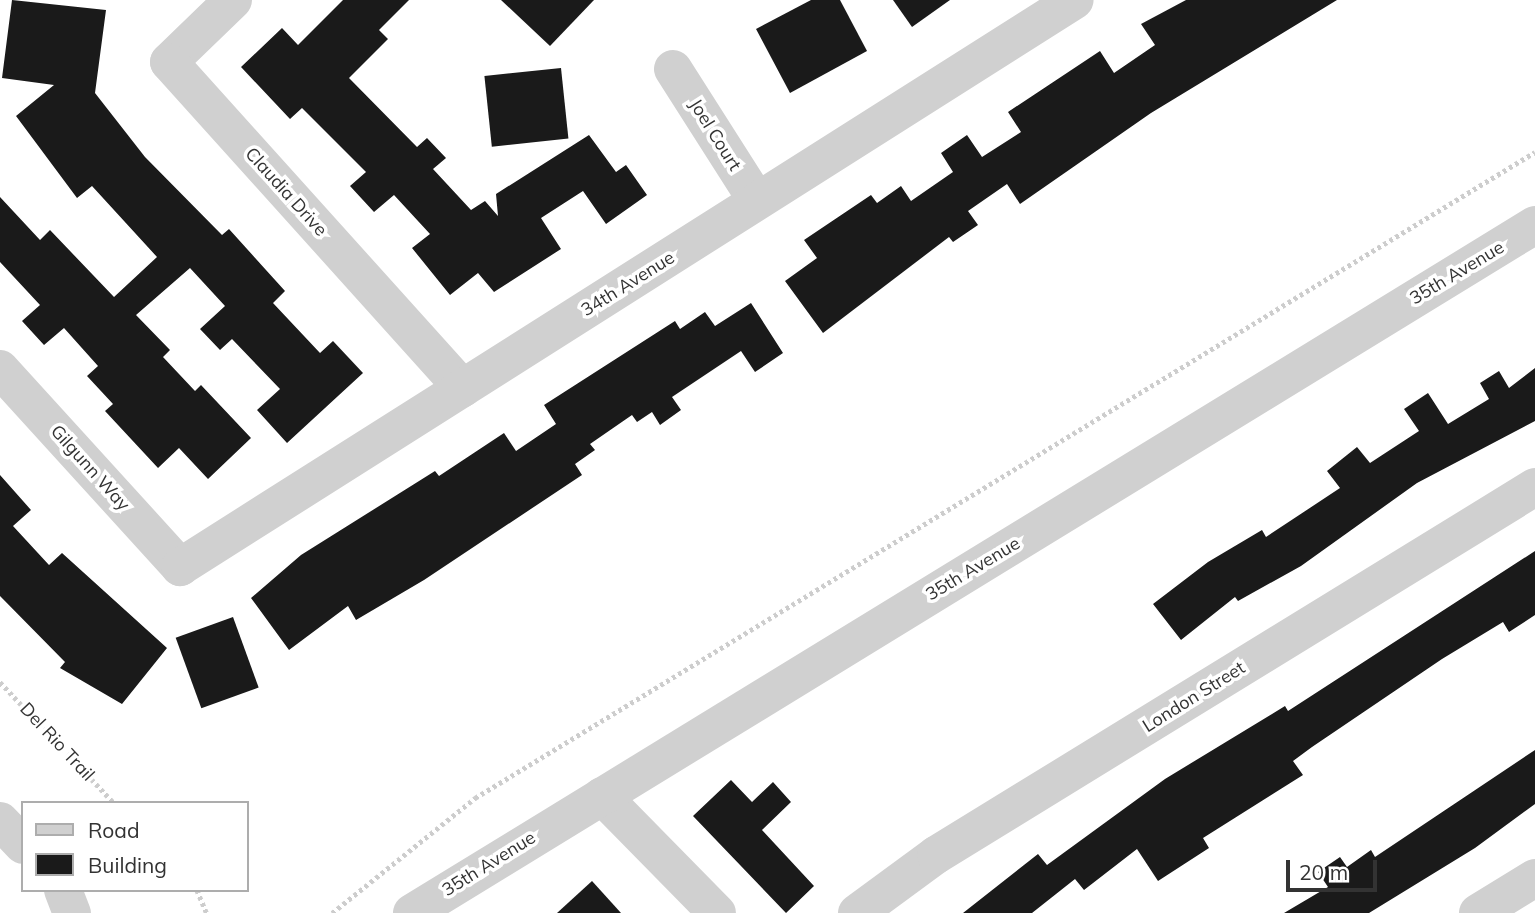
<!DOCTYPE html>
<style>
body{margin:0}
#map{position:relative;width:1535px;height:913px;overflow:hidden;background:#fff;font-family:Mulish,sans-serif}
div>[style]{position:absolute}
.building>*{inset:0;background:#1a1a1a;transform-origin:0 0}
.path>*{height:4.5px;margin-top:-2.25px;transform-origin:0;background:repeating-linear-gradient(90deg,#cdcdcd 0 3.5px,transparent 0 7px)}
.minor>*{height:38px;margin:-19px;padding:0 19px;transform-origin:19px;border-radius:19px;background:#d0d0d0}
span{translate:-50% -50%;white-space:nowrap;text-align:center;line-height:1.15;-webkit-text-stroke:7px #fff;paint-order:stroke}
.street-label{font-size:18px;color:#333}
.legend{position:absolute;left:21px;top:801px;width:228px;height:91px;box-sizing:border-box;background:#fff;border:2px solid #adadad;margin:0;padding:9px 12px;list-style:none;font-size:21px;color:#333}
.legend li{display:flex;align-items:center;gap:14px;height:35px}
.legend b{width:35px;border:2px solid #adadad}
.scale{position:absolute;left:1286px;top:860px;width:91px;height:32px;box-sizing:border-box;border:4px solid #333;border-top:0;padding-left:9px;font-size:21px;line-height:24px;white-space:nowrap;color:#333;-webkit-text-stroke:5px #fff;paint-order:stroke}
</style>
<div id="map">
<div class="building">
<i style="clip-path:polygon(12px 0,106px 10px,95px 93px,145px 157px,222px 235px,229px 229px,285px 291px,273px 303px,320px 353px,333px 341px,363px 373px,287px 443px,257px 410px,280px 389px,232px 339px,220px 350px,200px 329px,225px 306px,190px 268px,136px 315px,170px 350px,163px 357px,195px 391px,201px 385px,251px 438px,208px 479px,179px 448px,158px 468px,105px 411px,113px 404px,87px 376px,98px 366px,64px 328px,44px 345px,22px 321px,40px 305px,0 262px,0 197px,40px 240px,50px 230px,114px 297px,157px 257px,92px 186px,77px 198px,16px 116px,54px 85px,2px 78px)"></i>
<i style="clip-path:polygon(343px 0,409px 0,379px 30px,388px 39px,349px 78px,417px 147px,427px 138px,446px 158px,433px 169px,471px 210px,485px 201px,498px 216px,496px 194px,589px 135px,616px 172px,626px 165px,647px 195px,606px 224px,583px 191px,541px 218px,561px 249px,494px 292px,478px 273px,450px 295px,412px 248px,430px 234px,394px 195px,374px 212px,350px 186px,366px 172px,302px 108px,290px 119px,241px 67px,282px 28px,298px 45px)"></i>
<i style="clip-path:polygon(501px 0,594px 0,550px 46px)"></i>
<i style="clip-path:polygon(811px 0,840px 0,867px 51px,790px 93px,756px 29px)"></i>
<i style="clip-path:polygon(893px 0,950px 0,912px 27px)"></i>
<i style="clip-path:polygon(1186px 0,1337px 0,1151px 113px,1020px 204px,1007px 184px,968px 211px,978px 225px,953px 242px,949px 237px,823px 333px,785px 281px,817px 258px,804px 240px,871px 195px,877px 203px,901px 186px,911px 201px,953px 172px,941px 153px,967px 135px,982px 157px,1021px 132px,1008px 112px,1100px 51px,1114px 73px,1155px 45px,1141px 24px)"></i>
<i style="left:561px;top:68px;width:71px;height:77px;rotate:84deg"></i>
<i style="clip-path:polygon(751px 303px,783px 353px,755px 372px,741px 351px,672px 397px,681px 410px,660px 425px,652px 412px,637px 422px,632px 415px,590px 444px,595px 450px,575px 464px,582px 475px,424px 580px,356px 620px,348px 606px,289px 650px,251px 598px,301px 555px,435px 471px,439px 476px,504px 433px,516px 451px,556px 424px,544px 405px,675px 321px,680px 329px,705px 312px,715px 326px)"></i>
<i style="clip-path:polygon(1535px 368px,1535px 421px,1417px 483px,1301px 566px,1238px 601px,1235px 597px,1181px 640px,1153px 604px,1208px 562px,1262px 530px,1266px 537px,1340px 488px,1327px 471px,1357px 447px,1370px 463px,1419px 431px,1404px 409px,1428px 393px,1448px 424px,1489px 399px,1480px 383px,1499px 371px,1509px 388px)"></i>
<i style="clip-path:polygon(0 475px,31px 510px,13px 526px,49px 565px,62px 553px,167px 648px,122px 704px,60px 668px,65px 662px,0 596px)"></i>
<i style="clip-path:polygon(1535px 551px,1535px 615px,1509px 632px,1503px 622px,1442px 659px,1312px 747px,1293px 761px,1303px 775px,1203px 838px,1209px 848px,1158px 881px,1137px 849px,1084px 890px,1075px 879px,1032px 913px,963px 913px,1038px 854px,1047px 865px,1165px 779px,1285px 706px,1288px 711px)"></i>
<i style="left:233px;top:617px;width:75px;height:61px;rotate:70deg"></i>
<i style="clip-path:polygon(1535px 750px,1535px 804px,1475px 848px,1369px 913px,1284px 913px,1328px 887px,1318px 872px,1340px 857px,1347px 867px,1371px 850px,1375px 857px)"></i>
<i style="clip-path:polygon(731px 780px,752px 802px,773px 782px,791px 802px,762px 830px,814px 886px,786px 913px,693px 816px)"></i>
<i style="clip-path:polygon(592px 881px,621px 913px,557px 913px)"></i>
</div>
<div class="path">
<i style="left:0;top:682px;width:166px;rotate:46.7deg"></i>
<i style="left:197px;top:890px;width:25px;rotate:67deg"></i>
<i style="left:332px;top:913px;width:184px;rotate:-38.8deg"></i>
<i style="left:475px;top:798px;width:1241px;rotate:-31.36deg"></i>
</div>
<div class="minor">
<i style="left:233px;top:0;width:89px;rotate:135.9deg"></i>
<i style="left:169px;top:62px;width:439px;rotate:48deg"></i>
<i style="left:673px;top:69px;width:156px;rotate:57.5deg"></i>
<i style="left:0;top:369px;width:268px;rotate:47.7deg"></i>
<i style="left:180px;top:567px;width:1059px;rotate:-32.36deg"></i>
<i style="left:602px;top:796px;width:164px;rotate:45.5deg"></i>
<i style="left:0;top:821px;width:33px;rotate:46deg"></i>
<i style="left:63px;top:890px;width:25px;rotate:69deg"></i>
<i style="left:412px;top:913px;width:1317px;rotate:-31.49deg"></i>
<i style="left:857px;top:913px;width:98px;rotate:-36.3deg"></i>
<i style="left:936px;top:855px;width:703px;rotate:-31.56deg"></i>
<i style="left:1478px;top:913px;width:67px;rotate:-31.6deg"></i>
</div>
<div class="street-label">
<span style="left:715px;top:135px;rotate:58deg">Joel Court</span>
<span style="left:286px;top:192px;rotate:48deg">Claudia Drive</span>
<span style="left:1457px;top:273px;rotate:-31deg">35th Avenue</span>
<span style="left:628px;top:284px;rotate:-32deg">34th Avenue</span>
<span style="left:90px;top:468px;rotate:48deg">Gilgunn Way</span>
<span style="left:973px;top:569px;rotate:-31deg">35th Avenue</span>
<span style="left:1194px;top:697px;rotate:-32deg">London Street</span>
<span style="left:57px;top:742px;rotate:47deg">Del Rio Trail</span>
<span style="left:489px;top:864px;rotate:-32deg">35th Avenue</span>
</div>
<ul class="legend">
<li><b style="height:9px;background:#d0d0d0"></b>Road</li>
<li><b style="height:19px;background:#1a1a1a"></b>Building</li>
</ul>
<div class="scale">20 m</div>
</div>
